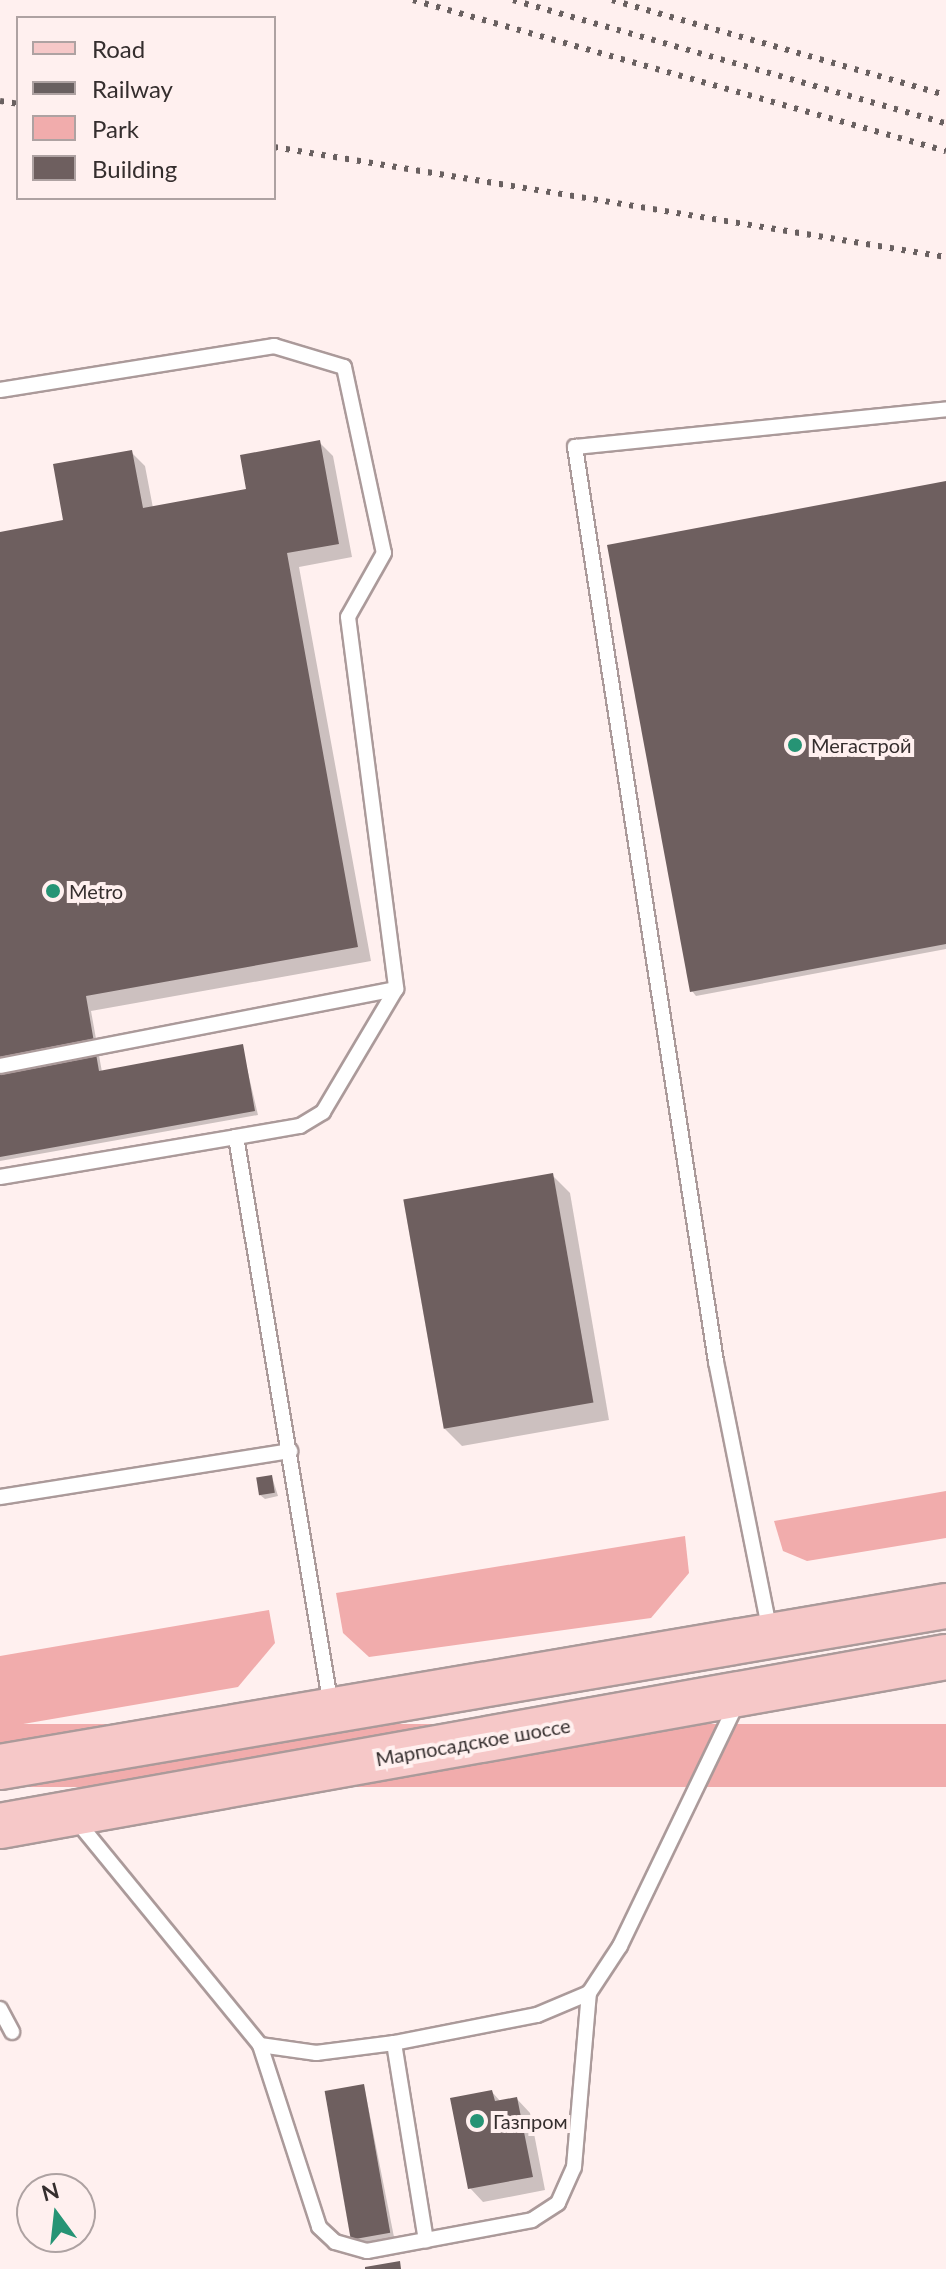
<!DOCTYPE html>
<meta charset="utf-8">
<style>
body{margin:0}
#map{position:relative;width:946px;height:2269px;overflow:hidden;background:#fff0ef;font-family:Lato,sans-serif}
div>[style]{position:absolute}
.green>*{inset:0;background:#f1acac;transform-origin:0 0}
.shadow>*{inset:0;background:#0003}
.building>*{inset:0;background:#6e5f5f;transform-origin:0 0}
.roads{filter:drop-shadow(2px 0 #ab9a9a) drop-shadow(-2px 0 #ab9a9a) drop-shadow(0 2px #ab9a9a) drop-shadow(0 -2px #ab9a9a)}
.service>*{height:14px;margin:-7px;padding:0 7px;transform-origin:7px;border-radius:7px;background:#fff}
.primary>*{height:44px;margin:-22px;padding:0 22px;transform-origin:22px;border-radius:22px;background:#f6c8c8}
.rail>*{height:6px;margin-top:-3px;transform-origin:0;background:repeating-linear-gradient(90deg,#696060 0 4px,transparent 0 12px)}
.dots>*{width:22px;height:22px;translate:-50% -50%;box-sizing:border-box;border:4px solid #fff0ef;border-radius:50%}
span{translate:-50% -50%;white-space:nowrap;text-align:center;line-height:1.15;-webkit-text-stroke:8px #fff0ef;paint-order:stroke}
.poi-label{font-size:20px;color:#352e2e}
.left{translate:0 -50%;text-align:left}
.street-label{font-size:20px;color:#352e2e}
.legend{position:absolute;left:16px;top:16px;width:260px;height:184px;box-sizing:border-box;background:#fff0ef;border:2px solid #aea2a2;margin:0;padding:10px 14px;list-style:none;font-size:24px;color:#352e2e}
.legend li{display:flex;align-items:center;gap:16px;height:40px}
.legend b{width:40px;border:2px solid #aea2a2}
.north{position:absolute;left:16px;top:2173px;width:80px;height:80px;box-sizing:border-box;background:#fff0ef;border:2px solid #aea2a2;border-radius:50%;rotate:345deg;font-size:22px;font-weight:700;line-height:32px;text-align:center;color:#352e2e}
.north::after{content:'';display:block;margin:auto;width:28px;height:36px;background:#269475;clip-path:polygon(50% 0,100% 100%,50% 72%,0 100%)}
</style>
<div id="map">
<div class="green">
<i style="clip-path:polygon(946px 1491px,946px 1538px,807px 1561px,783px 1551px,774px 1521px)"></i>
<i style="clip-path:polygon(685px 1536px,689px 1573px,651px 1618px,369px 1657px,343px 1633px,336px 1593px)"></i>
<i style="clip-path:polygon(269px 1610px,275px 1643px,238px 1687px,0 1728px,0 1656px)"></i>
<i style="left:946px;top:1724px;width:63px;height:960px;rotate:90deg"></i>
</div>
<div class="shadow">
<i style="clip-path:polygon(319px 442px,333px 456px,352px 557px,299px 567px,371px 961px,91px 1011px,102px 1072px,242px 1047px,258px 1115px,0 1161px,0 534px,66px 522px,131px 452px,145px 466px,153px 508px,248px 491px)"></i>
<i style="clip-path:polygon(946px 483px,946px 949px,696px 996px,692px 991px)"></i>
<i style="clip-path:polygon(552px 1175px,570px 1193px,609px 1420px,462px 1446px,444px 1428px)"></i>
<i style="clip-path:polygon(272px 1477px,278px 1496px,265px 1499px,260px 1495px)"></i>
<i style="clip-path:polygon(364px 2086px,394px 2237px,358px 2244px,354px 2239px)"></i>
<i style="clip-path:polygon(492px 2092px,501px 2102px,517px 2099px,530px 2113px,545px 2190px,483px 2202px,470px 2188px)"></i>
</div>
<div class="building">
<i style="clip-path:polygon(320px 440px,339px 544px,287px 553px,358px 947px,86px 996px,99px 1071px,243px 1044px,255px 1111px,0 1157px,0 532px,63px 520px,53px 464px,132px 450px,143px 508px,246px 489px,240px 455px)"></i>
<i style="clip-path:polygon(946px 481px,946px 944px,690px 992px,607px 545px)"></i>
<i style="left:553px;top:1173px;width:233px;height:152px;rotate:80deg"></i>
<i style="left:272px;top:1475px;width:18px;height:16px;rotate:81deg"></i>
<i style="left:364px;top:2084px;width:151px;height:40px;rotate:80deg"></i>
<i style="clip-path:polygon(492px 2090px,495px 2101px,517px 2097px,533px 2177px,468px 2189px,450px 2098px)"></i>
<i style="clip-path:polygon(400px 2261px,401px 2269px,365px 2269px,365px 2267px)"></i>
</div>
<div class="roads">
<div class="service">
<i style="left:0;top:390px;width:278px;rotate:-9.1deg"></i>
<i style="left:274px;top:346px;width:73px;rotate:16.7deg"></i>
<i style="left:344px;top:367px;width:190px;rotate:77.9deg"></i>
<i style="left:384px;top:553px;width:73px;rotate:119.4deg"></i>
<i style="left:348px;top:617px;width:375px;rotate:82.6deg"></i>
<i style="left:396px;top:989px;width:403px;rotate:169deg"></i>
<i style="left:236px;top:1137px;width:65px;rotate:-9.8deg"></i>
<i style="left:300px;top:1126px;width:27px;rotate:-31deg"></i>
<i style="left:323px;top:1112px;width:143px;rotate:-59.3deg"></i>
<i style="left:0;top:1177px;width:239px;rotate:-9.6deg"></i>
<i style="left:236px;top:1137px;width:577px;rotate:80.52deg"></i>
<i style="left:0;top:1497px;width:294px;rotate:-9deg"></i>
<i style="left:770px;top:1632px;width:275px;rotate:-101.3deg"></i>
<i style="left:716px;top:1362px;width:926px;rotate:-98.76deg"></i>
<i style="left:575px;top:447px;width:373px;rotate:-5.8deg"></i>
<i style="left:76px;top:1820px;width:291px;rotate:50.7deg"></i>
<i style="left:260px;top:2045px;width:57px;rotate:8.1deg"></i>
<i style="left:316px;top:2053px;width:79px;rotate:-7.3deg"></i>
<i style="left:394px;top:2043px;width:146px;rotate:-11.1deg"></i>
<i style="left:537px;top:2015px;width:56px;rotate:-22.9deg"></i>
<i style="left:589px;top:1993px;width:56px;rotate:-56.6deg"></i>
<i style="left:620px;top:1946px;width:270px;rotate:-64.3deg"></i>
<i style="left:0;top:2009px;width:26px;rotate:62deg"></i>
<i style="left:394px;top:2043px;width:200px;rotate:80.8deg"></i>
<i style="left:260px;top:2045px;width:191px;rotate:72deg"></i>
<i style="left:319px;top:2227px;width:22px;rotate:43deg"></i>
<i style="left:335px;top:2242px;width:33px;rotate:16deg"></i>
<i style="left:367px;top:2251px;width:168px;rotate:-10.6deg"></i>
<i style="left:532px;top:2220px;width:31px;rotate:-33deg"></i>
<i style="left:558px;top:2203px;width:39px;rotate:-66deg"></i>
<i style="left:574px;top:2167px;width:175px;rotate:-85.1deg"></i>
</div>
<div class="primary">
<i style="left:0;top:1767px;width:960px;rotate:-9.66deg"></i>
<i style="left:0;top:1826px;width:961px;rotate:-10.13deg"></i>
</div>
</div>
<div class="rail">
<i style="left:413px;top:0;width:554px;rotate:15.82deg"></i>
<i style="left:513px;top:0;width:450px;rotate:15.9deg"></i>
<i style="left:612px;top:0;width:347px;rotate:15.9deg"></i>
<i style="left:0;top:101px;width:18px;rotate:9deg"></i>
<i style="left:274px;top:147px;width:681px;rotate:9.3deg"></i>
</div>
<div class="dots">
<i style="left:795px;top:745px;background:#269475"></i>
<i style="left:53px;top:891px;background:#269475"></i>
<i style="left:477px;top:2121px;background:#269475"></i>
</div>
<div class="poi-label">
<span class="left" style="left:811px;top:745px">Мегастрой</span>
<span class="left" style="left:69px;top:891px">Metro</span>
<span class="left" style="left:493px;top:2121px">Газпром</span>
</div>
<div class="street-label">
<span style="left:473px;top:1742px;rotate:-10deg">Марпосадское шоссе</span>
</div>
<ul class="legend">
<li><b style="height:10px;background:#f6c8c8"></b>Road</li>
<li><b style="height:10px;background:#696060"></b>Railway</li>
<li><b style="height:22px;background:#f1acac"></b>Park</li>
<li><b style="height:22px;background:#6e5f5f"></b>Building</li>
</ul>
<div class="north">N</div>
</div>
